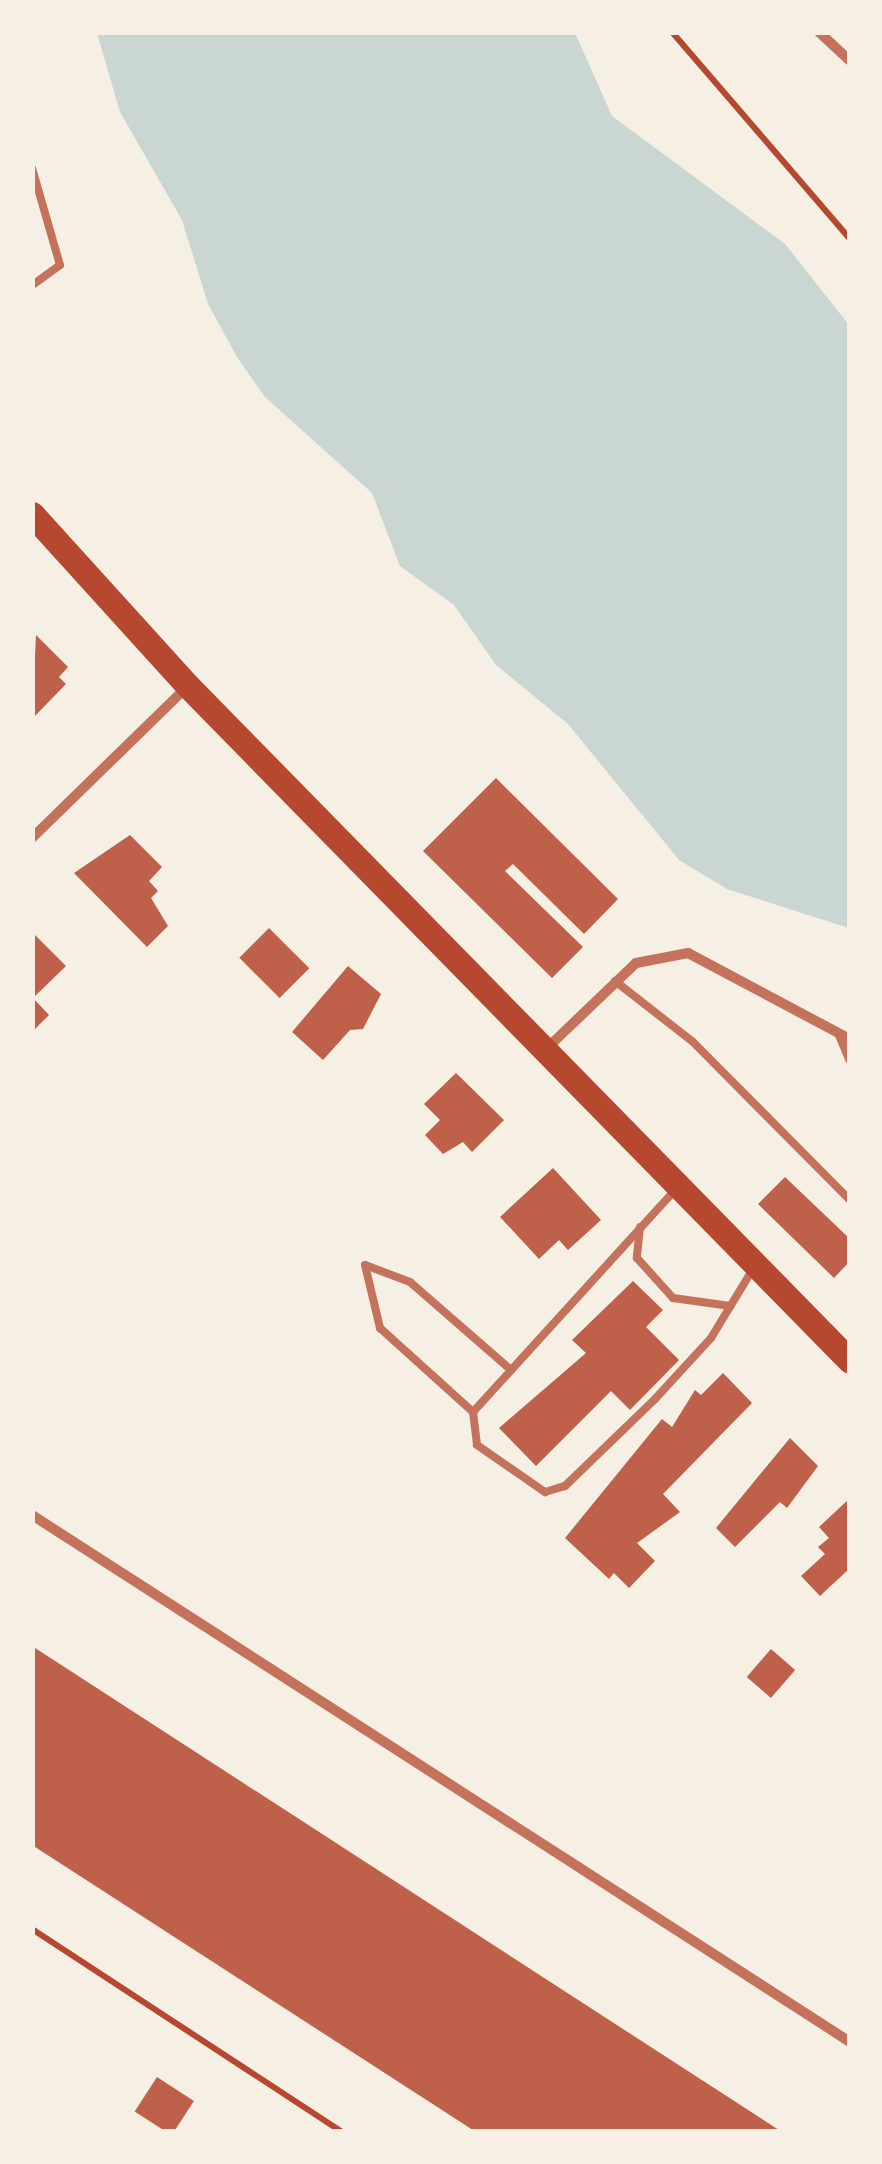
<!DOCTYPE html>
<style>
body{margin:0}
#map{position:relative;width:882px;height:2164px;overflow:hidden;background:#f6efe4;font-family:"Work Sans",sans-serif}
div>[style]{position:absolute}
.water>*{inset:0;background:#c9d6d2}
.building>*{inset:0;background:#bf614a;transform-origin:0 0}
.path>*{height:6px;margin:-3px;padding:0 3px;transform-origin:3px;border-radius:3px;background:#b5482f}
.service>*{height:8px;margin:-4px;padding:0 4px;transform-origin:4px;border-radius:4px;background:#c5725c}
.minor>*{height:10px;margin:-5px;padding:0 5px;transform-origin:5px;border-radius:5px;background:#c5725c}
.primary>*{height:25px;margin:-12.5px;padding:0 12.5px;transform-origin:12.5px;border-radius:12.5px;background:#b5482f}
span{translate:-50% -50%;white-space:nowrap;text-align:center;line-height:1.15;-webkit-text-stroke:8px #f6efe4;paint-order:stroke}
.frame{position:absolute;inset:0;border:35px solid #f6efe4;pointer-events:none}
</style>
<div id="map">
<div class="water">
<i style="clip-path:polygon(97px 33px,575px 33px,612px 116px,785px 244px,849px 325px,849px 928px,727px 889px,679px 860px,568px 724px,496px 665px,454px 605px,400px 566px,372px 493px,265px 397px,237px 357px,208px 304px,182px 220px,120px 112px)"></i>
</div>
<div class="building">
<i style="clip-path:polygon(36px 635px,68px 667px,59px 677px,66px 684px,32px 719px)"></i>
<i style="clip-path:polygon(496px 778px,618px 899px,584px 934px,513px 864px,505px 871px,583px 947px,552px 978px,423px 851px)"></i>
<i style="clip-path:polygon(130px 835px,162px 867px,149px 881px,158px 891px,151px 898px,168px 926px,147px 947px,74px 873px)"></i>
<i style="left:269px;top:928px;width:57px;height:42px;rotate:45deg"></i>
<i style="clip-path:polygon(32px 932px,66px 966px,33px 998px,49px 1015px,32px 1032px)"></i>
<i style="clip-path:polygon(348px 966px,381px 994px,363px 1029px,350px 1030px,323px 1060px,292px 1032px)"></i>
<i style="clip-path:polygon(456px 1073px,504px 1120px,472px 1152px,463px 1142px,443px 1154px,425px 1135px,440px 1120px,424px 1104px)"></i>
<i style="clip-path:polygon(553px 1168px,601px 1220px,568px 1250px,559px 1240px,539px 1259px,500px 1217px)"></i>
<i style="clip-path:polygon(785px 1177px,850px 1239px,850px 1261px,834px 1278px,758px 1204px)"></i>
<i style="clip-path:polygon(633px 1281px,663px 1310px,646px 1327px,679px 1360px,630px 1410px,611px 1391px,536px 1466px,499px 1428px,586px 1353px,572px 1340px)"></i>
<i style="clip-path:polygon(723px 1373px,752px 1403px,663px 1494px,680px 1512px,637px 1543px,655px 1561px,629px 1588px,614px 1573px,609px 1579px,565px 1538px,662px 1419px,672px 1427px,695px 1390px,701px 1395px)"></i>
<i style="clip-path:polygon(790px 1438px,818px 1466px,787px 1508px,780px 1502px,735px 1547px,716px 1528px)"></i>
<i style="clip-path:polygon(850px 1498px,850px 1568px,820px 1596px,801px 1576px,825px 1554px,818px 1547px,829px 1538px,819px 1527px)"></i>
<i style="clip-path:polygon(32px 1646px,782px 2132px,476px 2132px,32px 1845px)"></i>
<i style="left:771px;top:1649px;width:32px;height:37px;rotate:41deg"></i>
<i style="left:157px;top:2077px;width:44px;height:41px;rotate:33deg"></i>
</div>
<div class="path">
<i style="left:672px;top:32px;width:273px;rotate:49.3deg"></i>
<i style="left:32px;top:1929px;width:371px;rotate:33.2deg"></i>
</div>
<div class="service">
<i style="left:32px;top:168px;width:101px;rotate:73.9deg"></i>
<i style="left:60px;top:265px;width:34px;rotate:144deg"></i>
<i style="left:615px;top:981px;width:99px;rotate:38deg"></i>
<i style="left:693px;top:1042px;width:223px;rotate:45.2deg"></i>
<i style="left:838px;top:1033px;width:30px;rotate:67deg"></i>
<i style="left:640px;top:1227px;width:31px;rotate:96deg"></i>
<i style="left:637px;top:1258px;width:54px;rotate:48deg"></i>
<i style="left:673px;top:1298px;width:58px;rotate:8deg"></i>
<i style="left:511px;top:1370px;width:134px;rotate:-138.9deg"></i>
<i style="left:410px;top:1282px;width:48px;rotate:-159.3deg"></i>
<i style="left:365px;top:1265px;width:65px;rotate:76.6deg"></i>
<i style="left:380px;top:1328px;width:125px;rotate:42.1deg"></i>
<i style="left:473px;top:1412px;width:33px;rotate:83deg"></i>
<i style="left:477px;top:1445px;width:83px;rotate:34.7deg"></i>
<i style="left:545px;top:1492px;width:21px;rotate:-17deg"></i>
<i style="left:565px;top:1486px;width:125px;rotate:-44deg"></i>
<i style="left:655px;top:1399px;width:83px;rotate:-47.4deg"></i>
<i style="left:711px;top:1338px;width:81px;rotate:-58.7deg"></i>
<i style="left:473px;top:1412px;width:300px;rotate:-47.7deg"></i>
</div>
<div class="minor">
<i style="left:819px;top:32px;width:42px;rotate:43.1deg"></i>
<i style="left:32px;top:838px;width:218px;rotate:-44.3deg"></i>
<i style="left:545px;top:1050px;width:126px;rotate:-43.7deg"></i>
<i style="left:636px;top:963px;width:53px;rotate:-10.9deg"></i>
<i style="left:688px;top:953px;width:183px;rotate:28deg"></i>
<i style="left:32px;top:1515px;width:973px;rotate:32.79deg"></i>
</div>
<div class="primary">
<i style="left:32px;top:514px;width:232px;rotate:47.8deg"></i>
<i style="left:188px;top:686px;width:945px;rotate:45.56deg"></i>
</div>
<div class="frame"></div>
</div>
